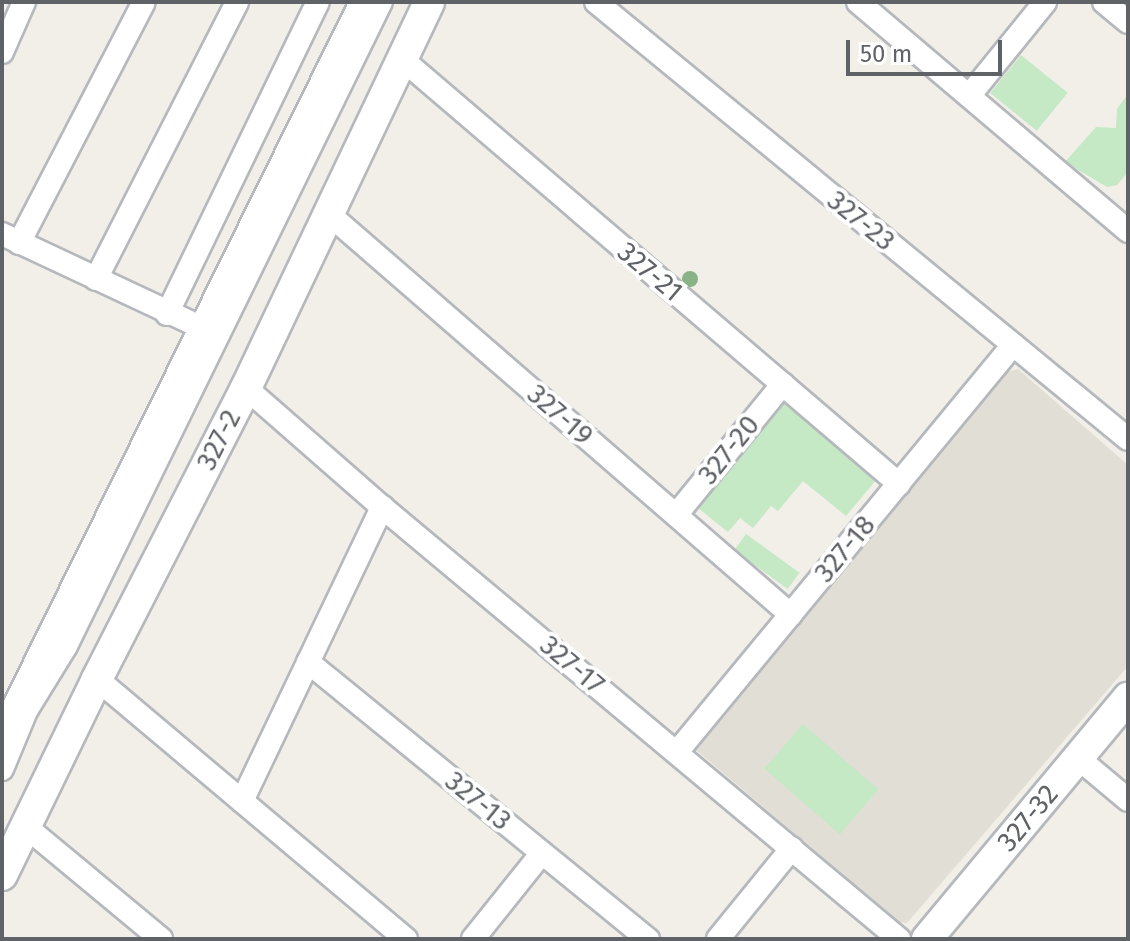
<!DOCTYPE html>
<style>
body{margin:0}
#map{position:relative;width:1130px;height:941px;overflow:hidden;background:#f1efe8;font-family:"Fira Sans",sans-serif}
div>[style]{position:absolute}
.education>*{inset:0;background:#e1ded6}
.green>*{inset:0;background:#c5e8c5;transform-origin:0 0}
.roads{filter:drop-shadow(2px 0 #b5b8bc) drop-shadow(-2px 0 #b5b8bc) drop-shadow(0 2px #b5b8bc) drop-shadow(0 -2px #b5b8bc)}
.street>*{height:22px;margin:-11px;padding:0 11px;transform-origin:11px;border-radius:11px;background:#fff}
.secondary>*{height:30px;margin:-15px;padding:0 15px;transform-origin:15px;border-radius:15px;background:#fff}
.trees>*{width:16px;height:16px;margin:-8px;border-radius:50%;background:#89b387}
span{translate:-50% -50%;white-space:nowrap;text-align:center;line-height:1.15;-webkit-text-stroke:8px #fff;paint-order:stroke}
.street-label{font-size:28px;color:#5f6368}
.frame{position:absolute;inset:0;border:4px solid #5f6368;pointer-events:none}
.scale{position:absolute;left:846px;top:40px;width:156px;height:36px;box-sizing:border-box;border:4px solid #5f6368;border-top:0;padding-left:10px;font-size:24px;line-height:28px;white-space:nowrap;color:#5f6368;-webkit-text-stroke:6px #fff;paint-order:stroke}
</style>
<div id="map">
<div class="education">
<i style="clip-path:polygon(1018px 369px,1128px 465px,1128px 666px,907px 923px,899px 922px,696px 750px,1006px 372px)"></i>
</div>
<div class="green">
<i style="left:1021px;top:55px;width:60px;height:49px;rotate:39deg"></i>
<i style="clip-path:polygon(1128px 94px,1128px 172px,1117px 185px,1107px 187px,1065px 162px,1096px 127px,1116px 128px,1117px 109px)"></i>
<i style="clip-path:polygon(784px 403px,877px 479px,846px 516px,803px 481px,778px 511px,771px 506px,753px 528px,740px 518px,728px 532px,698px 508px)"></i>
<i style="left:746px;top:534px;width:66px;height:20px;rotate:36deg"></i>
<i style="left:803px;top:724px;width:100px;height:59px;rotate:41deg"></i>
</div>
<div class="roads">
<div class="street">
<i style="left:596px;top:2px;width:688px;rotate:39.4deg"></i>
<i style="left:858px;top:2px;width:354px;rotate:40.3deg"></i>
<i style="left:1104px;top:2px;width:31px;rotate:40deg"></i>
<i style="left:2px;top:52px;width:55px;rotate:-66.3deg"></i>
<i style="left:402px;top:59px;width:654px;rotate:40.53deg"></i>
<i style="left:969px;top:96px;width:121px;rotate:-51deg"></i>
<i style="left:330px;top:215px;width:610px;rotate:40.95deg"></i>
<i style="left:2px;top:234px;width:235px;rotate:25.1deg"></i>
<i style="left:19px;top:243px;width:271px;rotate:-62.6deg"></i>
<i style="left:96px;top:279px;width:311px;rotate:-63deg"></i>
<i style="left:167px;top:314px;width:347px;rotate:-64.2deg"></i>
<i style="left:246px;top:388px;width:181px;rotate:41.2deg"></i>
<i style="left:382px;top:507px;width:674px;rotate:39.88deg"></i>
<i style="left:676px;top:515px;width:169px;rotate:-50.8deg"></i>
<i style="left:308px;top:662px;width:439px;rotate:39.2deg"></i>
<i style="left:97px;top:679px;width:404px;rotate:40.1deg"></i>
<i style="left:2px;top:730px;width:812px;rotate:-63.75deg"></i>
<i style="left:677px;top:752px;width:528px;rotate:-50.46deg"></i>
<i style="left:1078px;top:758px;width:65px;rotate:40deg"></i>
<i style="left:2px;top:769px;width:63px;rotate:-67.5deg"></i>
<i style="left:26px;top:711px;width:76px;rotate:-58.4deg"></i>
<i style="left:66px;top:646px;width:717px;rotate:-63.94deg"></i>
<i style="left:242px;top:801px;width:326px;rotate:-64.5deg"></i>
<i style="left:25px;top:826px;width:177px;rotate:39.7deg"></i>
<i style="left:473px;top:939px;width:110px;rotate:-51.3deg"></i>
<i style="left:718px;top:939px;width:117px;rotate:-50.9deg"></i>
</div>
<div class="secondary">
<i style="left:2px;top:875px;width:218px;rotate:-64.1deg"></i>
<i style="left:97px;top:679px;width:327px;rotate:-62.9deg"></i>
<i style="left:246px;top:388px;width:427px;rotate:-64.6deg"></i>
<i style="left:927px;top:939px;width:314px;rotate:-50.2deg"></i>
</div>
</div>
<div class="trees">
<i style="left:690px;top:279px"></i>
</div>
<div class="street-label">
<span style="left:861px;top:221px;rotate:39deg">327-23</span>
<span style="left:650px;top:272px;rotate:40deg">327-21</span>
<span style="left:560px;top:415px;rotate:41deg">327-19</span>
<span style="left:219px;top:440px;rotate:-63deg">327-2</span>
<span style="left:729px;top:450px;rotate:-51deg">327-20</span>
<span style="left:845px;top:549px;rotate:-50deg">327-18</span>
<span style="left:572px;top:665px;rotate:40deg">327-17</span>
<span style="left:478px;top:801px;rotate:39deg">327-13</span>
<span style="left:1028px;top:818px;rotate:-50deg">327-32</span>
</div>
<div class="frame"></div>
<div class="scale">50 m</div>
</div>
